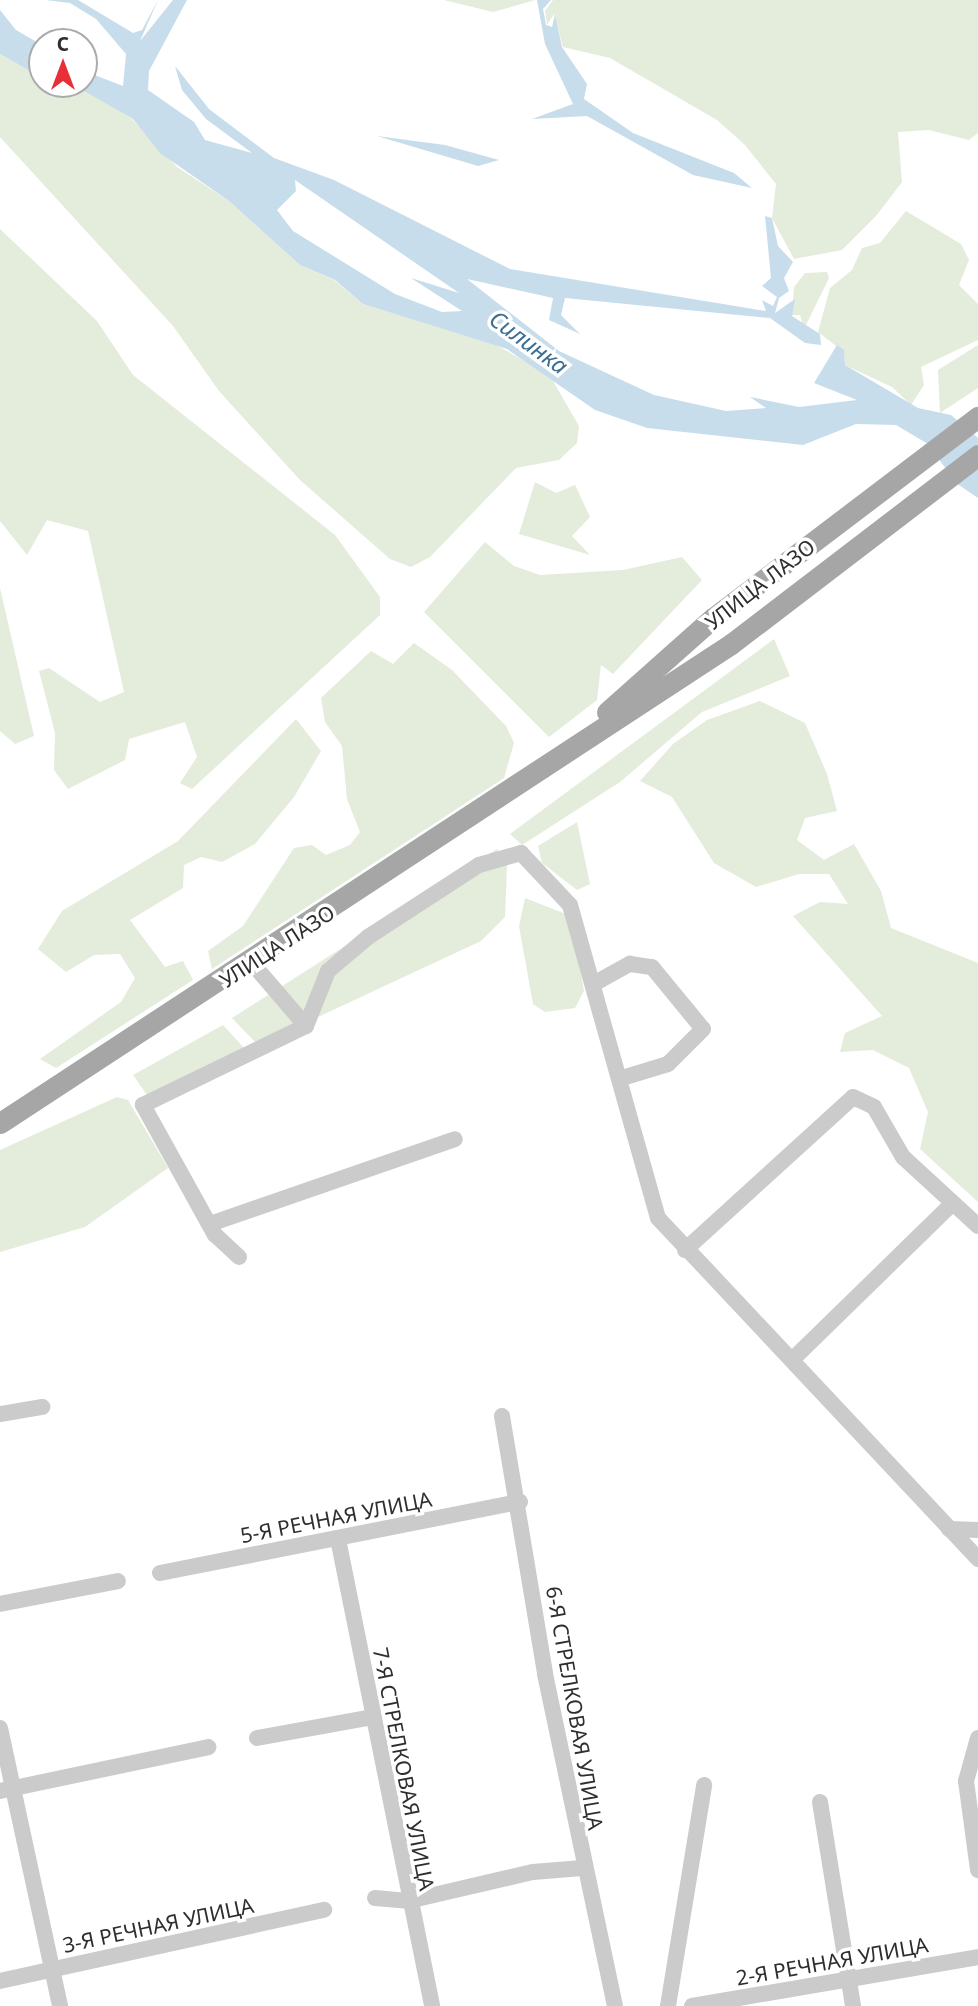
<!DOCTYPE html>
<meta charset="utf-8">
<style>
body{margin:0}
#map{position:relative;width:978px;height:2006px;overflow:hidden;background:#fff;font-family:"Noto Sans",sans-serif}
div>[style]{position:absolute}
.green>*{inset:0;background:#e4ecdb}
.water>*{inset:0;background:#c7ddec}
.minor>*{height:16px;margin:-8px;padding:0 8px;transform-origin:8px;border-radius:8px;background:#cbcbcb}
.major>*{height:21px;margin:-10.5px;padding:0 10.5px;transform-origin:10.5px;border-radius:10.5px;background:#a6a6a6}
span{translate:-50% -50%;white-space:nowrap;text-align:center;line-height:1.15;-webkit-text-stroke:7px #fff;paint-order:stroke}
.street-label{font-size:21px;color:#2e2e2e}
.water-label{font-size:23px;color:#3b6e91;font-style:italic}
.north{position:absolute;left:28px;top:28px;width:70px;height:70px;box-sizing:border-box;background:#fff;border:2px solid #ababab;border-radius:50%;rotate:0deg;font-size:19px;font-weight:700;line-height:28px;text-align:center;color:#2e2e2e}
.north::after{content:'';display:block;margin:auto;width:24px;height:32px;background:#e82e37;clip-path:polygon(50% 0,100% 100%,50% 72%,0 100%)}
</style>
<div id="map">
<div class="green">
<i style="clip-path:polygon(444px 0,535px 0,493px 12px)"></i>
<i style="clip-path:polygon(553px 0,978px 0,978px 133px,969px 140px,929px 130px,898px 132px,902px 182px,876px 216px,842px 250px,794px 259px,772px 218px,776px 184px,745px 145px,717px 120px,610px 58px,563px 47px,554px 14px,547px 25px,545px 11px)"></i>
<i style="clip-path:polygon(0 54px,42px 78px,42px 84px,82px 87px,132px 119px,177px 167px,229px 201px,300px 265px,334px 280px,363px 304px,498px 346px,530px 364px,553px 381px,579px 426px,577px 443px,559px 460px,516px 468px,430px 557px,411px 567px,390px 559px,300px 480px,219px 391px,173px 326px,0 137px)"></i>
<i style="clip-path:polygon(906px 211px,961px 244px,969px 260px,959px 285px,978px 304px,978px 340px,921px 367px,924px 385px,911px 405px,892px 387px,845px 365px,844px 352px,818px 332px,830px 288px,852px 270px,862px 248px,880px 243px)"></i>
<i style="clip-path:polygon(0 229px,97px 321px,133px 375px,335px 535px,380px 597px,380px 615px,192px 789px,180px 783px,197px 757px,185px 722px,129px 739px,125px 760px,68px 789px,54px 770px,55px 733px,39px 671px,49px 668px,100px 702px,124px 692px,88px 531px,47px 520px,27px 555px,0 521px)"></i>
<i style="clip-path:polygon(827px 272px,829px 278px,804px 329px,800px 315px,792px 315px,794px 287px,805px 273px)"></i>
<i style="clip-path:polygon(978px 345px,978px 388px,940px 413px,938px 370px)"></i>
<i style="clip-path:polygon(535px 482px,556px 493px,575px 485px,590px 517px,572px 536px,590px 555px,519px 534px)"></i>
<i style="clip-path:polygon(485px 542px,514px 566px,540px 575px,623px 570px,682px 557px,702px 580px,613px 674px,601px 665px,597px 700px,549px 737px,424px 612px)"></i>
<i style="clip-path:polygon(0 588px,34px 736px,15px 744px,0 731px)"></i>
<i style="clip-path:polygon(774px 639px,790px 676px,702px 712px,620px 782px,522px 845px,510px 834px)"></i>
<i style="clip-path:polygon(414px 643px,452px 670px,506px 726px,514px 743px,504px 778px,212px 969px,208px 951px,243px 926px,294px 848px,312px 845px,326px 855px,350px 845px,360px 832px,347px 799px,342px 746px,325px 722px,321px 698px,371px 651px,393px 664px)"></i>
<i style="clip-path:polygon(760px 701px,805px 723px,827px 774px,837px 811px,805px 818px,797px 840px,824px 860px,854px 844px,881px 891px,891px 928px,978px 963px,978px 1202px,920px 1149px,928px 1112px,909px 1068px,873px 1050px,840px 1052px,845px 1033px,882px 1016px,793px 916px,820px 902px,848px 904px,829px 874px,799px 874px,756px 887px,714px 863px,672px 797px,640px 781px,673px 744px,707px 720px)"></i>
<i style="clip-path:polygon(296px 719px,321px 751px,294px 797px,255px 844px,222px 862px,201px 857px,184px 865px,183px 888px,130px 920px,165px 967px,183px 961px,193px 980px,56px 1068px,40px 1059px,121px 1002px,135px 978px,120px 954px,94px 955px,66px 972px,38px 949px,62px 911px,178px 841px)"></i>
<i style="clip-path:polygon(577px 822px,590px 884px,577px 890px,542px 863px,538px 846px)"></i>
<i style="clip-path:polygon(497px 849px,507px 865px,505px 917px,481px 941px,258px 1045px,232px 1018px)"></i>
<i style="clip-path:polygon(525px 898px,571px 916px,584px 991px,575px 1008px,545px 1012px,533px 1004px,519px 926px)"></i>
<i style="clip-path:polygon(223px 1025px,245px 1049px,147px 1095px,133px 1075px)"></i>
<i style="clip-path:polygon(117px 1097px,128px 1100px,168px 1168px,85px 1227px,0 1252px,0 1150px)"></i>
</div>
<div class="water">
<i style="clip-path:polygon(evenodd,46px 0,78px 0,133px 33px,142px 30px,158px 0,140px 41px,173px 0,187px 0,149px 71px,148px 90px,194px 122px,205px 140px,252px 153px,206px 119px,182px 90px,175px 66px,209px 109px,274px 158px,334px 180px,510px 269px,766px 311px,762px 300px,773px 306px,777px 297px,762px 286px,771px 278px,765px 216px,772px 218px,778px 246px,793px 262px,784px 278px,789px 291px,779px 298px,775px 313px,795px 299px,792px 316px,820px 334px,821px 345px,805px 343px,770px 318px,565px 298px,561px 315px,580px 334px,549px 320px,553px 298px,467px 279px,559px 351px,654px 395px,726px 411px,766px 408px,750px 397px,799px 407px,857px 400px,814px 383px,837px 345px,844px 350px,845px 365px,918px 408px,951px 415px,978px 438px,978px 498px,956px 483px,928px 444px,896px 425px,856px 424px,803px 445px,647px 428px,595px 410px,507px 349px,363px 304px,335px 280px,300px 265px,229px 201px,160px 153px,133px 119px,72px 84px,84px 84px,84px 71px,123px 86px,126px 54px,96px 19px,70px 3px,46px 0,295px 180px,459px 293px,411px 278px,462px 311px,442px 312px,395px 294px,293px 231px,277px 210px,296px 191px,295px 180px)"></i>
<i style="clip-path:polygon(537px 0,551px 0,543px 9px,546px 25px,552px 27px,555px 15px,562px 47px,587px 84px,584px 99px,633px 133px,734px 173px,752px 188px,693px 175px,587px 116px,532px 119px,573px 104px,545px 44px)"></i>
<i style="clip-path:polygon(0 10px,16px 30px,42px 45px,42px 78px,0 54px)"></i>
<i style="clip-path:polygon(377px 136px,445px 145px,499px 160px,478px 166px)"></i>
</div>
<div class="minor">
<i style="left:252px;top:963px;width:83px;rotate:49.4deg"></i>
<i style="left:306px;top:1026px;width:59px;rotate:-68.2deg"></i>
<i style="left:328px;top:971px;width:52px;rotate:-40.4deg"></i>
<i style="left:368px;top:937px;width:132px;rotate:-33deg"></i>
<i style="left:479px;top:865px;width:44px;rotate:-15.9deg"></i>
<i style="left:521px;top:853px;width:71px;rotate:46.7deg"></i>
<i style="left:570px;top:905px;width:325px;rotate:74.3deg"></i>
<i style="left:658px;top:1218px;width:468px;rotate:46.8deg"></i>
<i style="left:597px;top:982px;width:38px;rotate:-29deg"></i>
<i style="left:630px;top:964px;width:22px;rotate:8deg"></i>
<i style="left:652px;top:967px;width:80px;rotate:50.6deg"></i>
<i style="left:703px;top:1029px;width:49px;rotate:135deg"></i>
<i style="left:668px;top:1064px;width:51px;rotate:163deg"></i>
<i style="left:210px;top:1224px;width:259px;rotate:-19.1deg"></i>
<i style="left:685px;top:1250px;width:227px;rotate:-42.3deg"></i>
<i style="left:853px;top:1097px;width:23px;rotate:25deg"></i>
<i style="left:874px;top:1107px;width:58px;rotate:59.9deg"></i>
<i style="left:903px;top:1157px;width:102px;rotate:42.6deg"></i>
<i style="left:239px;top:1257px;width:33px;rotate:-137deg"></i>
<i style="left:215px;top:1235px;width:149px;rotate:-119deg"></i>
<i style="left:143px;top:1105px;width:181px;rotate:-25.9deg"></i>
<i style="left:793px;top:1359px;width:223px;rotate:-44.3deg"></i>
<i style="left:0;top:1414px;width:43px;rotate:-9.5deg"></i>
<i style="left:502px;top:1416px;width:262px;rotate:80.5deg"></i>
<i style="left:545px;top:1674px;width:339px;rotate:78.1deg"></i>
<i style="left:949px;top:1529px;width:29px;rotate:2deg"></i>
<i style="left:338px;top:1539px;width:476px;rotate:78.6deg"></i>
<i style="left:160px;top:1573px;width:367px;rotate:-11.2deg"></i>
<i style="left:0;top:1604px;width:120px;rotate:-11deg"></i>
<i style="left:0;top:1728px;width:284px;rotate:77.8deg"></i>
<i style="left:257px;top:1738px;width:117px;rotate:-10.3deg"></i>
<i style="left:978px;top:1738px;width:45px;rotate:105.6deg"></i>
<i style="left:966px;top:1781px;width:90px;rotate:82.3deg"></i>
<i style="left:0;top:1791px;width:213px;rotate:-11.9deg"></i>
<i style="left:820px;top:1802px;width:207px;rotate:80.8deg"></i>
<i style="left:375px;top:1898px;width:33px;rotate:5deg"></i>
<i style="left:408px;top:1901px;width:128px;rotate:-13.1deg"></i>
<i style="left:533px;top:1872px;width:49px;rotate:-4.7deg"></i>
<i style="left:0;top:1981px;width:332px;rotate:-12.4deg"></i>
<i style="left:668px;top:2006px;width:224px;rotate:-80.7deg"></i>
<i style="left:692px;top:2006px;width:290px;rotate:-9.7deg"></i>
</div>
<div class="major">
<i style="left:607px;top:712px;width:142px;rotate:-41.6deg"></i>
<i style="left:713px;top:618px;width:333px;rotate:-37.2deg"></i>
<i style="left:0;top:1123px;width:874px;rotate:-33.24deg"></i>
<i style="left:731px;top:644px;width:311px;rotate:-37.4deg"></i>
</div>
<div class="street-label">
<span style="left:760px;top:584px;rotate:-38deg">УЛИЦА ЛАЗО</span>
<span style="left:277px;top:946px;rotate:-33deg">УЛИЦА ЛАЗО</span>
<span style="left:336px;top:1517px;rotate:-11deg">5-Я РЕЧНАЯ УЛИЦА</span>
<span style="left:575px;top:1708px;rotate:80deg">6-Я СТРЕЛКОВАЯ УЛИЦА</span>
<span style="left:404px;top:1769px;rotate:79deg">7-Я СТРЕЛКОВАЯ УЛИЦА</span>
<span style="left:158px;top:1925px;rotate:-12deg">3-Я РЕЧНАЯ УЛИЦА</span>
<span style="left:832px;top:1961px;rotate:-10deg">2-Я РЕЧНАЯ УЛИЦА</span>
</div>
<div class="water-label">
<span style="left:529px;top:342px;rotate:36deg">Силинка</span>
</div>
<div class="north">С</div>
</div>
